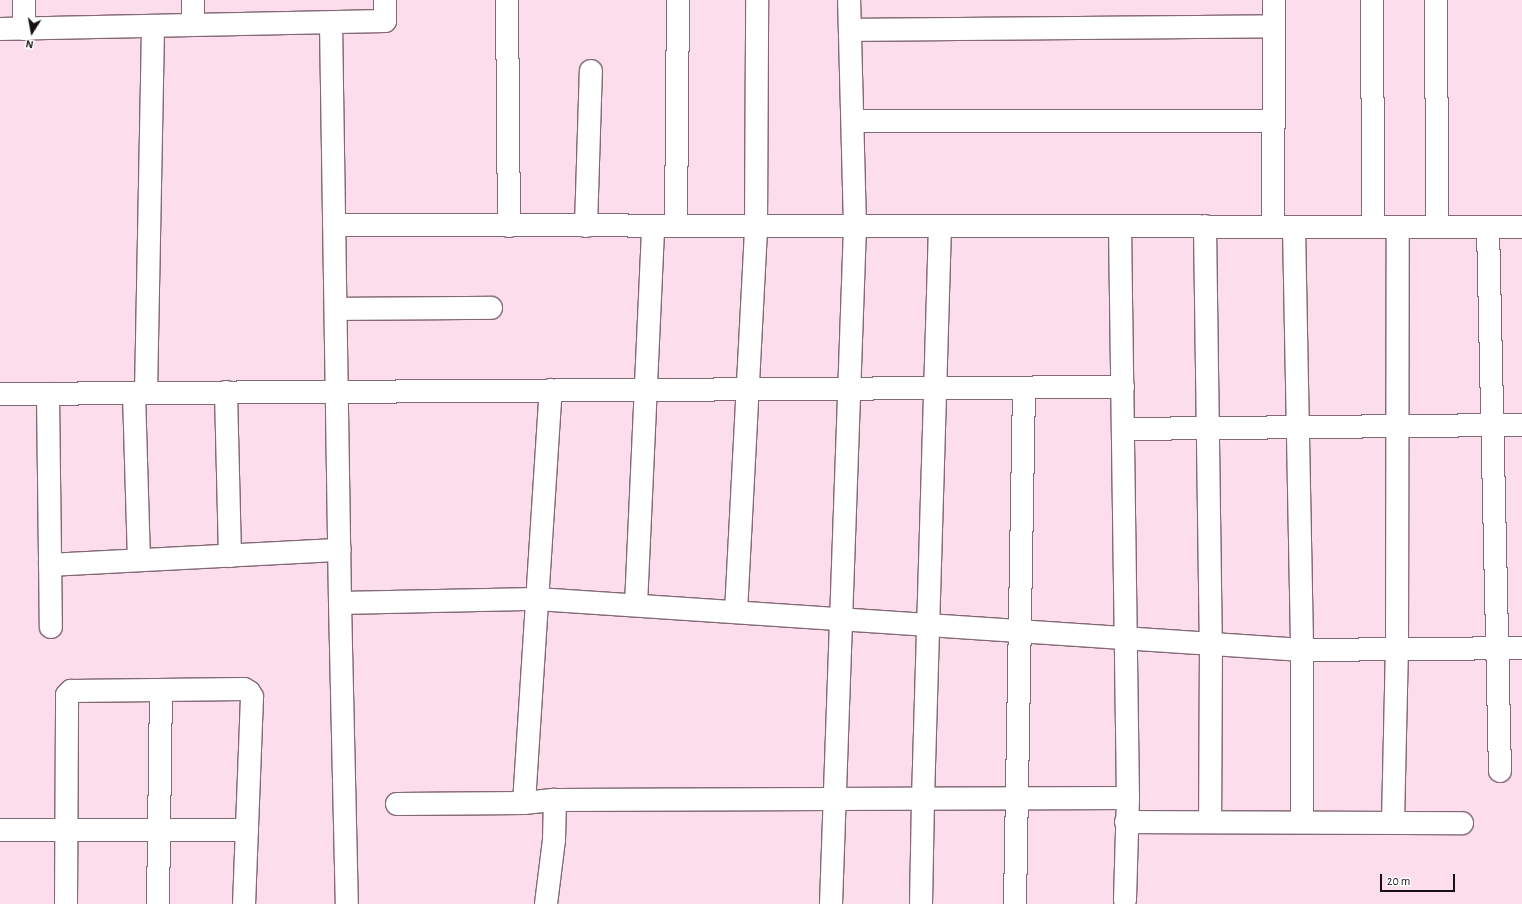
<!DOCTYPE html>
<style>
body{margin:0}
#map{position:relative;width:1522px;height:904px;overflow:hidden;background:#fcddeb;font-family:"Alegreya Sans",sans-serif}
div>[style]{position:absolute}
.roads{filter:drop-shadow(1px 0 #836975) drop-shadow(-1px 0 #836975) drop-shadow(0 1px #836975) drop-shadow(0 -1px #836975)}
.minor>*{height:22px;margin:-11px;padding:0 11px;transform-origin:11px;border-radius:11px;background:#fff}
span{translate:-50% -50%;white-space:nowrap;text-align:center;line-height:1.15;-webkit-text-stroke:3px #fff;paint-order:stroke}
.north{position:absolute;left:12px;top:12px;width:40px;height:40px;-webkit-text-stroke:3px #fff;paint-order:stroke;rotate:191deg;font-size:11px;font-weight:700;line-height:16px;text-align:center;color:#190f13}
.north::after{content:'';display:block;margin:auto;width:14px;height:18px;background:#190f13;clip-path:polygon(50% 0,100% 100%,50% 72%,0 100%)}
.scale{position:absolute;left:1380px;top:874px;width:75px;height:18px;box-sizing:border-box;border:2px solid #190f13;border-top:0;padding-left:5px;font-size:12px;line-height:14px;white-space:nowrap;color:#190f13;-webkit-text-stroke:3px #fff;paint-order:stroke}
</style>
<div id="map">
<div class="roads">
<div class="minor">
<i style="left:24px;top:0;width:29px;rotate:90deg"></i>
<i style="left:193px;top:0;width:25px;rotate:90deg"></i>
<i style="left:507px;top:0;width:226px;rotate:89.5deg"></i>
<i style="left:1372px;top:0;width:226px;rotate:89.7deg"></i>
<i style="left:1436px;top:0;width:227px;rotate:89.7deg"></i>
<i style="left:331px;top:23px;width:580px;rotate:89.11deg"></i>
<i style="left:340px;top:603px;width:301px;rotate:88.7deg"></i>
<i style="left:0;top:29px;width:385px;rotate:-1.2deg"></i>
<i style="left:385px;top:21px;width:21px;rotate:-90deg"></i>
<i style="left:850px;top:30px;width:424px;rotate:-0.5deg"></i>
<i style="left:853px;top:121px;width:420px"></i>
<i style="left:334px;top:225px;width:1188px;rotate:0.1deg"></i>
<i style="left:586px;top:226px;width:155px;rotate:-88.2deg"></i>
<i style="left:676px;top:226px;width:226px;rotate:-89.5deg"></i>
<i style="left:1120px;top:226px;width:572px;rotate:89.2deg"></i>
<i style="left:1128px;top:798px;width:102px;rotate:91.7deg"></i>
<i style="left:1205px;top:226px;width:418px;rotate:89.2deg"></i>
<i style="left:1211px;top:644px;width:178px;rotate:90.3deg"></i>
<i style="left:1273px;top:227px;width:227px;rotate:-89.7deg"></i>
<i style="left:1294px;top:227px;width:423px;rotate:88.9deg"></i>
<i style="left:1302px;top:650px;width:172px;rotate:90deg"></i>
<i style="left:1488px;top:227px;width:544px;rotate:88.74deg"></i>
<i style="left:336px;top:309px;width:155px;rotate:-0.4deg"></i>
<i style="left:226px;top:392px;width:164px;rotate:88.6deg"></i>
<i style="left:134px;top:393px;width:167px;rotate:88.3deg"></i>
<i style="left:146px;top:393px;width:367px;rotate:-88.9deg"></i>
<i style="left:0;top:394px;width:1123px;rotate:-0.36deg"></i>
<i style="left:48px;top:394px;width:233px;rotate:89.3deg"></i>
<i style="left:1124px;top:429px;width:398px;rotate:-0.6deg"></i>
<i style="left:50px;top:565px;width:290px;rotate:-3deg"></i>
<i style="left:340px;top:603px;width:197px;rotate:-1.2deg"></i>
<i style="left:537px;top:599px;width:767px;rotate:3.81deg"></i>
<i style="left:1302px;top:650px;width:220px;rotate:-0.5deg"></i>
<i style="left:636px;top:605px;width:379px;rotate:-87.4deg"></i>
<i style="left:736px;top:612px;width:387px;rotate:-87deg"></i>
<i style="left:756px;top:226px;width:226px;rotate:-89.7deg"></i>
<i style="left:524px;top:803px;width:414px;rotate:-86.3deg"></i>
<i style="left:397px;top:804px;width:127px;rotate:-0.5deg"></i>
<i style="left:524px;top:803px;width:31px;rotate:-6deg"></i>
<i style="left:555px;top:800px;width:573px;rotate:-0.2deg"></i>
<i style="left:1126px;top:822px;width:336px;rotate:0.2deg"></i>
<i style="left:1393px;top:822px;width:173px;rotate:-88.7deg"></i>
<i style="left:1397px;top:649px;width:422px;rotate:-89.9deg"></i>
<i style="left:0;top:830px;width:247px"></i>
<i style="left:66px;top:904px;width:209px;rotate:-89.7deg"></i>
<i style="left:67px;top:695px;width:6px;rotate:-45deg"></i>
<i style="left:71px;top:691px;width:173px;rotate:-0.7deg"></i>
<i style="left:244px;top:689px;width:6px;rotate:31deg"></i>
<i style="left:249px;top:692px;width:6px;rotate:59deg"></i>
<i style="left:252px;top:697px;width:207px;rotate:92.2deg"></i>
<i style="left:158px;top:904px;width:214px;rotate:-89.2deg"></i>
<i style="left:546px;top:904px;width:64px;rotate:-82.9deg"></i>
<i style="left:554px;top:840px;width:40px;rotate:-88.6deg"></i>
<i style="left:831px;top:904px;width:678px;rotate:-87.97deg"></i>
<i style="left:855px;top:226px;width:226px;rotate:-91.5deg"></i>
<i style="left:921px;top:904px;width:105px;rotate:-88.9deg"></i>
<i style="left:923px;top:799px;width:573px;rotate:-88.3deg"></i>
<i style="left:1015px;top:904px;width:516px;rotate:-89deg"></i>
</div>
</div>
<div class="north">N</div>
<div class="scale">20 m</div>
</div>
